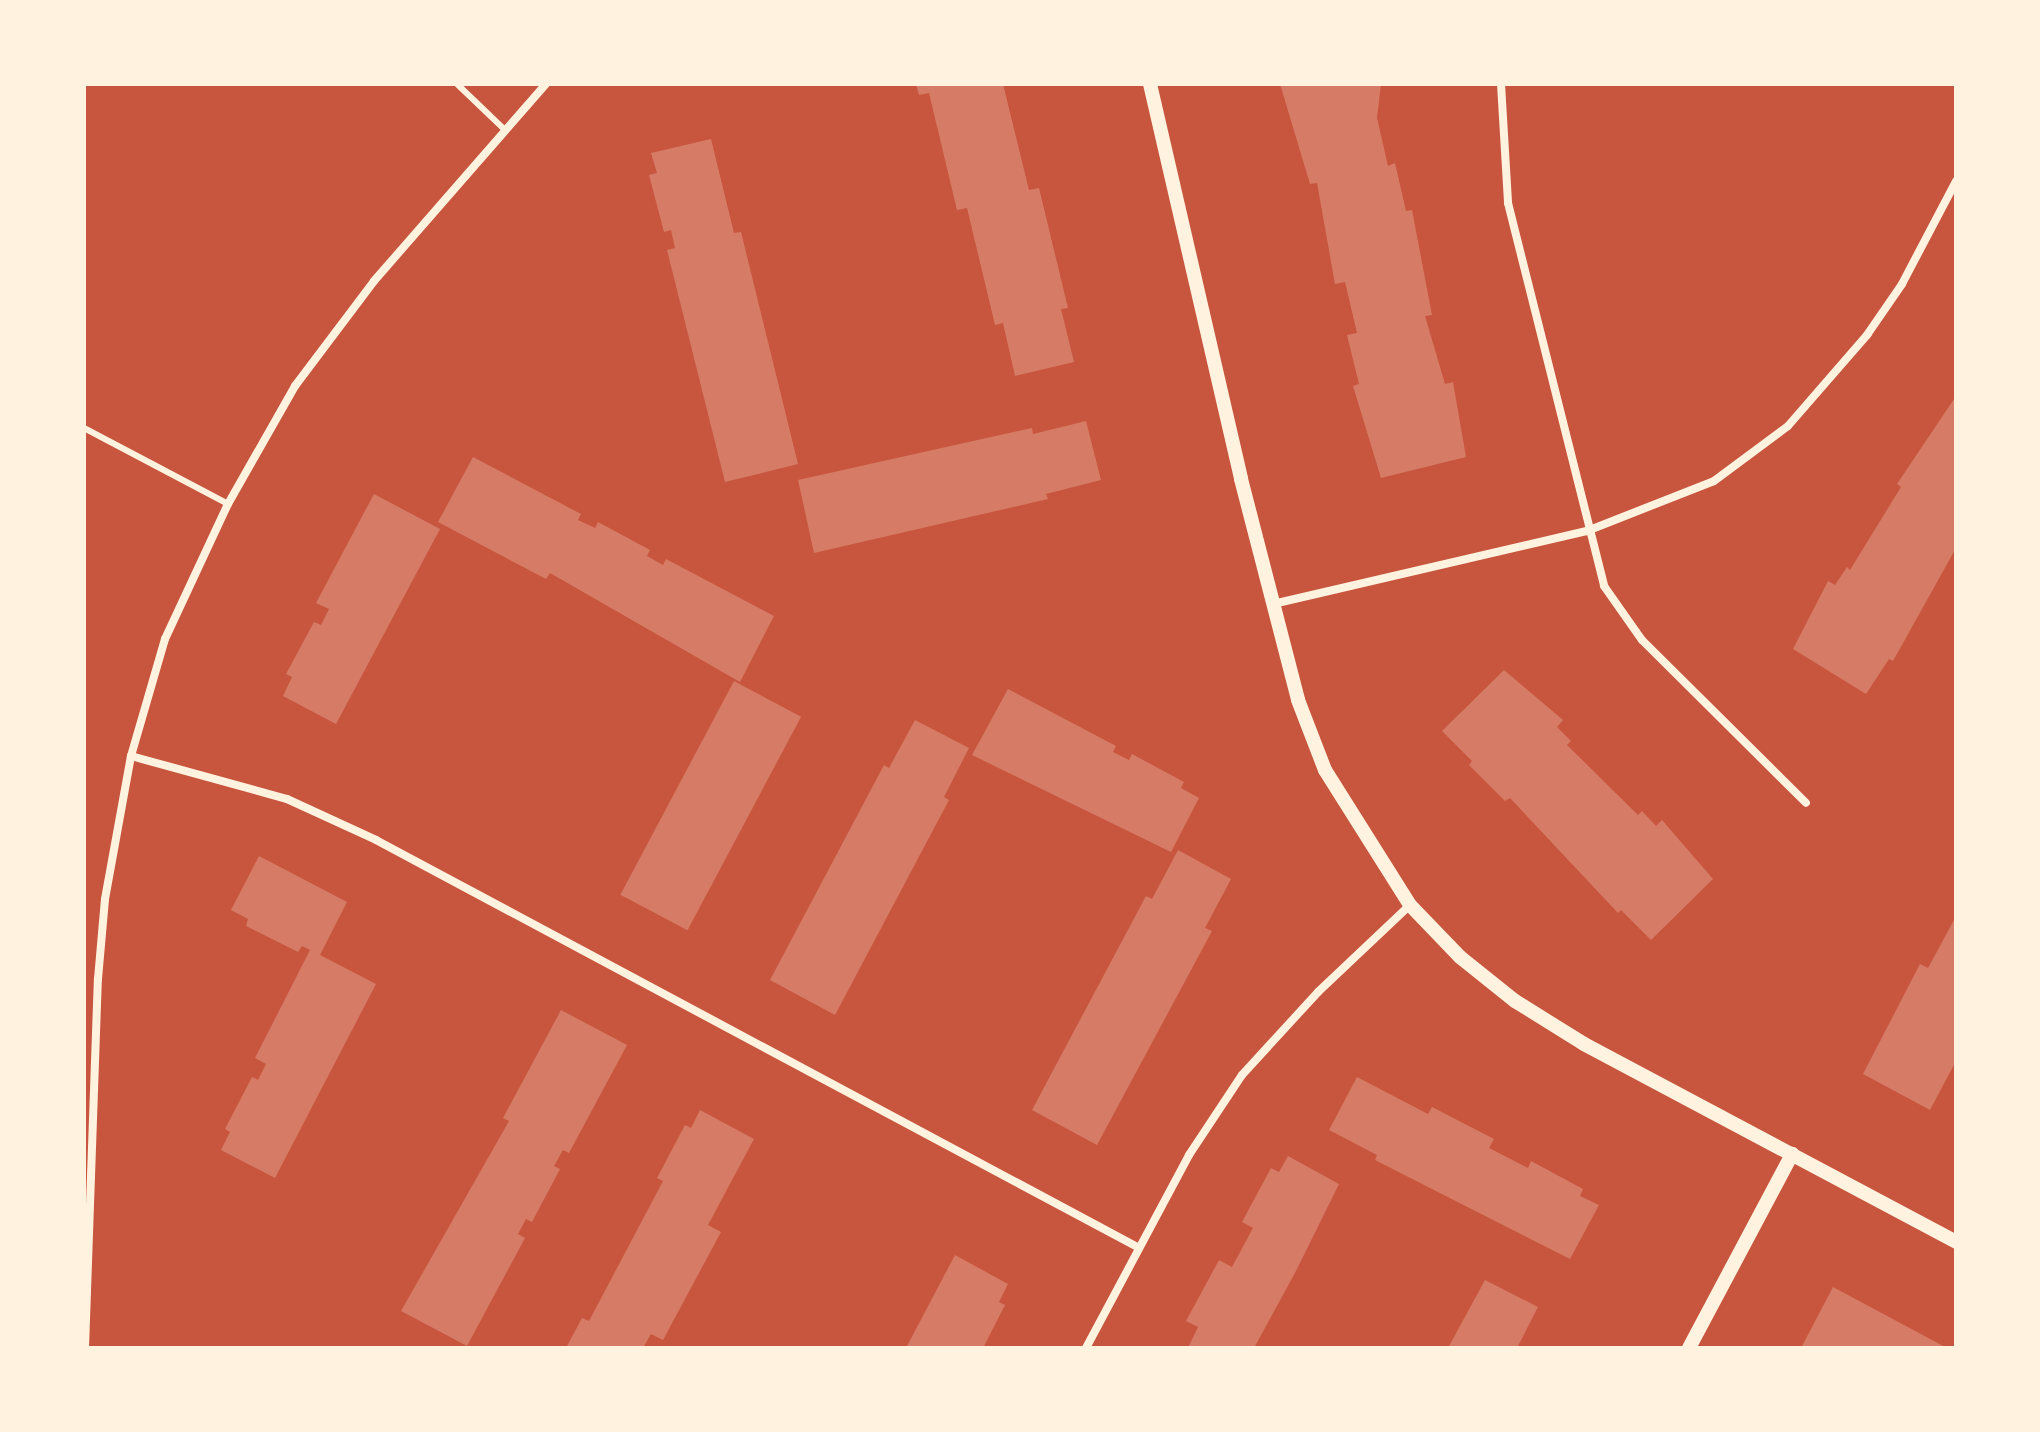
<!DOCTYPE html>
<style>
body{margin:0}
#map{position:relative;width:2040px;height:1432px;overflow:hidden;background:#c8553d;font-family:Inter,sans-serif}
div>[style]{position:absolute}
.building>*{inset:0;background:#d67c66;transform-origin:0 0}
.service>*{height:6px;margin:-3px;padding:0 3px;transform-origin:3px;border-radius:3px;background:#fff3e0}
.minor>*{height:8px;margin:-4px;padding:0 4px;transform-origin:4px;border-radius:4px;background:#fff3e0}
.tertiary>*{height:14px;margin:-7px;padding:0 7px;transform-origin:7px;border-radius:7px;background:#fff3e0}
span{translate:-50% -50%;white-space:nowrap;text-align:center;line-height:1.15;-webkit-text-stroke:6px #fff3e0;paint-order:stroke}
.frame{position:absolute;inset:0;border:86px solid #fff3e0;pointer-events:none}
</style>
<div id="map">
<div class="building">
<i style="clip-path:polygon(916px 84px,1003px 84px,1029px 190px,1039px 188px,1068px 308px,1061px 309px,1074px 362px,1015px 376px,1003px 323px,995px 325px,967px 208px,957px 210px,929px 93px,919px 95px)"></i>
<i style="clip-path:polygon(1280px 84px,1381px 84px,1377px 118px,1388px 166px,1395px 163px,1406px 211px,1412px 210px,1432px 315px,1425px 316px,1445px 384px,1453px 382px,1466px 457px,1381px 478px,1353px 386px,1359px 384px,1347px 335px,1357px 333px,1345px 282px,1335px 284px,1317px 183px,1310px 184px)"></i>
<i style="clip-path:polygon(711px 139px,734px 233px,741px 232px,798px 464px,725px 482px,667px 250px,675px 248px,671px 230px,664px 232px,649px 175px,657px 173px,651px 153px)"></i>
<i style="clip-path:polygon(1956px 396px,1956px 548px,1893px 661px,1889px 659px,1866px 694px,1793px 649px,1828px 581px,1835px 585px,1847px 567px,1850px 570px,1901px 487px,1897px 484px)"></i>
<i style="clip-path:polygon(1086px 421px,1101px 480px,1046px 494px,1048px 499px,814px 553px,798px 480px,1032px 428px,1033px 434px)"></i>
<i style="clip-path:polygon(473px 457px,581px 514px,578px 520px,595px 528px,598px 522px,650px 550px,647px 556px,663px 565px,666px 559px,774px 616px,740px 682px,550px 573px,546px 579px,438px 522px)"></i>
<i style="clip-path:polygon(374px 494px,440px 529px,336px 724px,283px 696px,292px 677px,286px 674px,314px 622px,321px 625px,329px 609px,316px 603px)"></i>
<i style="clip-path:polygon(1504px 670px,1563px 720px,1557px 727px,1571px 741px,1567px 745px,1638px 815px,1642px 811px,1656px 826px,1662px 820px,1713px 879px,1651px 940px,1621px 910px,1618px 913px,1510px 798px,1505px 801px,1469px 765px,1472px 761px,1442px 731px)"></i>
<i style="left:734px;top:681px;width:76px;height:242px;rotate:28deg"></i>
<i style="clip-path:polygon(1008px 689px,1116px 746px,1113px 752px,1129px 760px,1132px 754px,1184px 782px,1181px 788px,1199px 798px,1171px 852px,972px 755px)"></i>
<i style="clip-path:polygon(915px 720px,969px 748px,944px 797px,949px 800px,835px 1015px,770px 980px,884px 765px,889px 768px)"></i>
<i style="clip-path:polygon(1178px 850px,1231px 879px,1205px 928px,1212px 931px,1097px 1145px,1032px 1110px,1146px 896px,1152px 899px)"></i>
<i style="clip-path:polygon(259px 856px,347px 902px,320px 955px,376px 984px,275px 1178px,221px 1150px,230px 1132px,225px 1129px,252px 1077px,258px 1080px,266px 1064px,255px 1058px,310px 950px,302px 946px,298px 952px,246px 926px,248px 919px,231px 910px)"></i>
<i style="clip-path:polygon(1954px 920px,1956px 1061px,1930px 1110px,1863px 1074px,1920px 964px,1928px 968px)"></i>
<i style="clip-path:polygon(561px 1010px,627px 1045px,569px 1153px,563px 1150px,554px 1166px,560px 1169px,532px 1222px,526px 1219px,518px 1234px,525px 1238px,467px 1346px,401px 1311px,509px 1121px,503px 1118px)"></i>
<i style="clip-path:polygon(1357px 1077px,1428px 1114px,1432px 1107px,1494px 1139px,1489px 1148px,1528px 1168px,1531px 1161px,1583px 1189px,1580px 1196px,1599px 1205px,1570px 1259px,1375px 1160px,1377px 1155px,1329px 1130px)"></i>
<i style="clip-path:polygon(700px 1110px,754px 1139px,708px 1225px,721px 1232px,663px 1340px,651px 1334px,643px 1348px,566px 1348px,582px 1318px,589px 1321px,663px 1181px,657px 1178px,685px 1125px,691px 1128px)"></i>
<i style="clip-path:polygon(1288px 1156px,1339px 1184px,1296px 1271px,1254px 1348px,1188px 1348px,1198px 1327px,1186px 1321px,1219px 1260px,1232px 1267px,1253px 1228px,1242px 1222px,1271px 1168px,1279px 1172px)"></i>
<i style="clip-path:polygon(955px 1255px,1008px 1284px,999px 1302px,1005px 1305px,983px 1348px,906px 1348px)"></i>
<i style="clip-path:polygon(1485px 1280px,1538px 1307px,1517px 1348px,1448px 1348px)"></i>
<i style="clip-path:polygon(1833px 1287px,1947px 1348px,1801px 1348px)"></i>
</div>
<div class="service">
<i style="left:457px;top:84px;width:66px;rotate:43.8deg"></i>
<i style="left:84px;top:428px;width:163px;rotate:27.8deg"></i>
</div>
<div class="minor">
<i style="left:1501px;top:84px;width:119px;rotate:86.6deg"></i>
<i style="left:1508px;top:203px;width:395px;rotate:75.9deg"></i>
<i style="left:1604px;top:586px;width:66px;rotate:54.9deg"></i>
<i style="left:1642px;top:640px;width:231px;rotate:44.8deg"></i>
<i style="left:1273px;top:604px;width:322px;rotate:-13.1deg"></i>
<i style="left:1587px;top:531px;width:136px;rotate:-21.5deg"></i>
<i style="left:1714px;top:481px;width:92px;rotate:-36.6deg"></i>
<i style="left:1788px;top:426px;width:121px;rotate:-49deg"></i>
<i style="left:1867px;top:335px;width:62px;rotate:-55.5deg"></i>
<i style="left:1902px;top:284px;width:116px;rotate:-62.3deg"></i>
<i style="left:131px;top:756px;width:162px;rotate:15.4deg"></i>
<i style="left:287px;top:799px;width:98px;rotate:24.7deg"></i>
<i style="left:376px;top:840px;width:865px;rotate:28.13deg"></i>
<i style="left:85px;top:1348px;width:369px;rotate:-88deg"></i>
<i style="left:98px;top:979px;width:80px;rotate:-85deg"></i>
<i style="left:105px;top:899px;width:145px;rotate:-79.7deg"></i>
<i style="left:131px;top:756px;width:122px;rotate:-73.8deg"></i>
<i style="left:165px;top:639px;width:149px;rotate:-65deg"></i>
<i style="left:228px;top:504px;width:136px;rotate:-60.4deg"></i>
<i style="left:295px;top:386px;width:131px;rotate:-53deg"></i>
<i style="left:374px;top:281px;width:262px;rotate:-48.9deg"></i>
<i style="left:1086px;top:1348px;width:219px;rotate:-61.9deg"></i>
<i style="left:1189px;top:1155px;width:96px;rotate:-56.5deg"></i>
<i style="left:1242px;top:1075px;width:113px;rotate:-47.5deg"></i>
<i style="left:1318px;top:992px;width:127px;rotate:-43.4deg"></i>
</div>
<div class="tertiary">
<i style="left:1150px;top:84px;width:405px;rotate:77deg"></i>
<i style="left:1241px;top:479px;width:228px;rotate:75.5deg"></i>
<i style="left:1298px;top:700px;width:75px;rotate:68.9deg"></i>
<i style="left:1325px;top:770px;width:160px;rotate:57.8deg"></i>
<i style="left:1410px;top:905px;width:72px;rotate:46.1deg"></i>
<i style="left:1460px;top:957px;width:70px;rotate:38.7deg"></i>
<i style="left:1515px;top:1001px;width:81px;rotate:31.9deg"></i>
<i style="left:1584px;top:1044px;width:421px;rotate:28deg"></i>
<i style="left:1689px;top:1348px;width:220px;rotate:-62deg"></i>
</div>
<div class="frame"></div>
</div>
